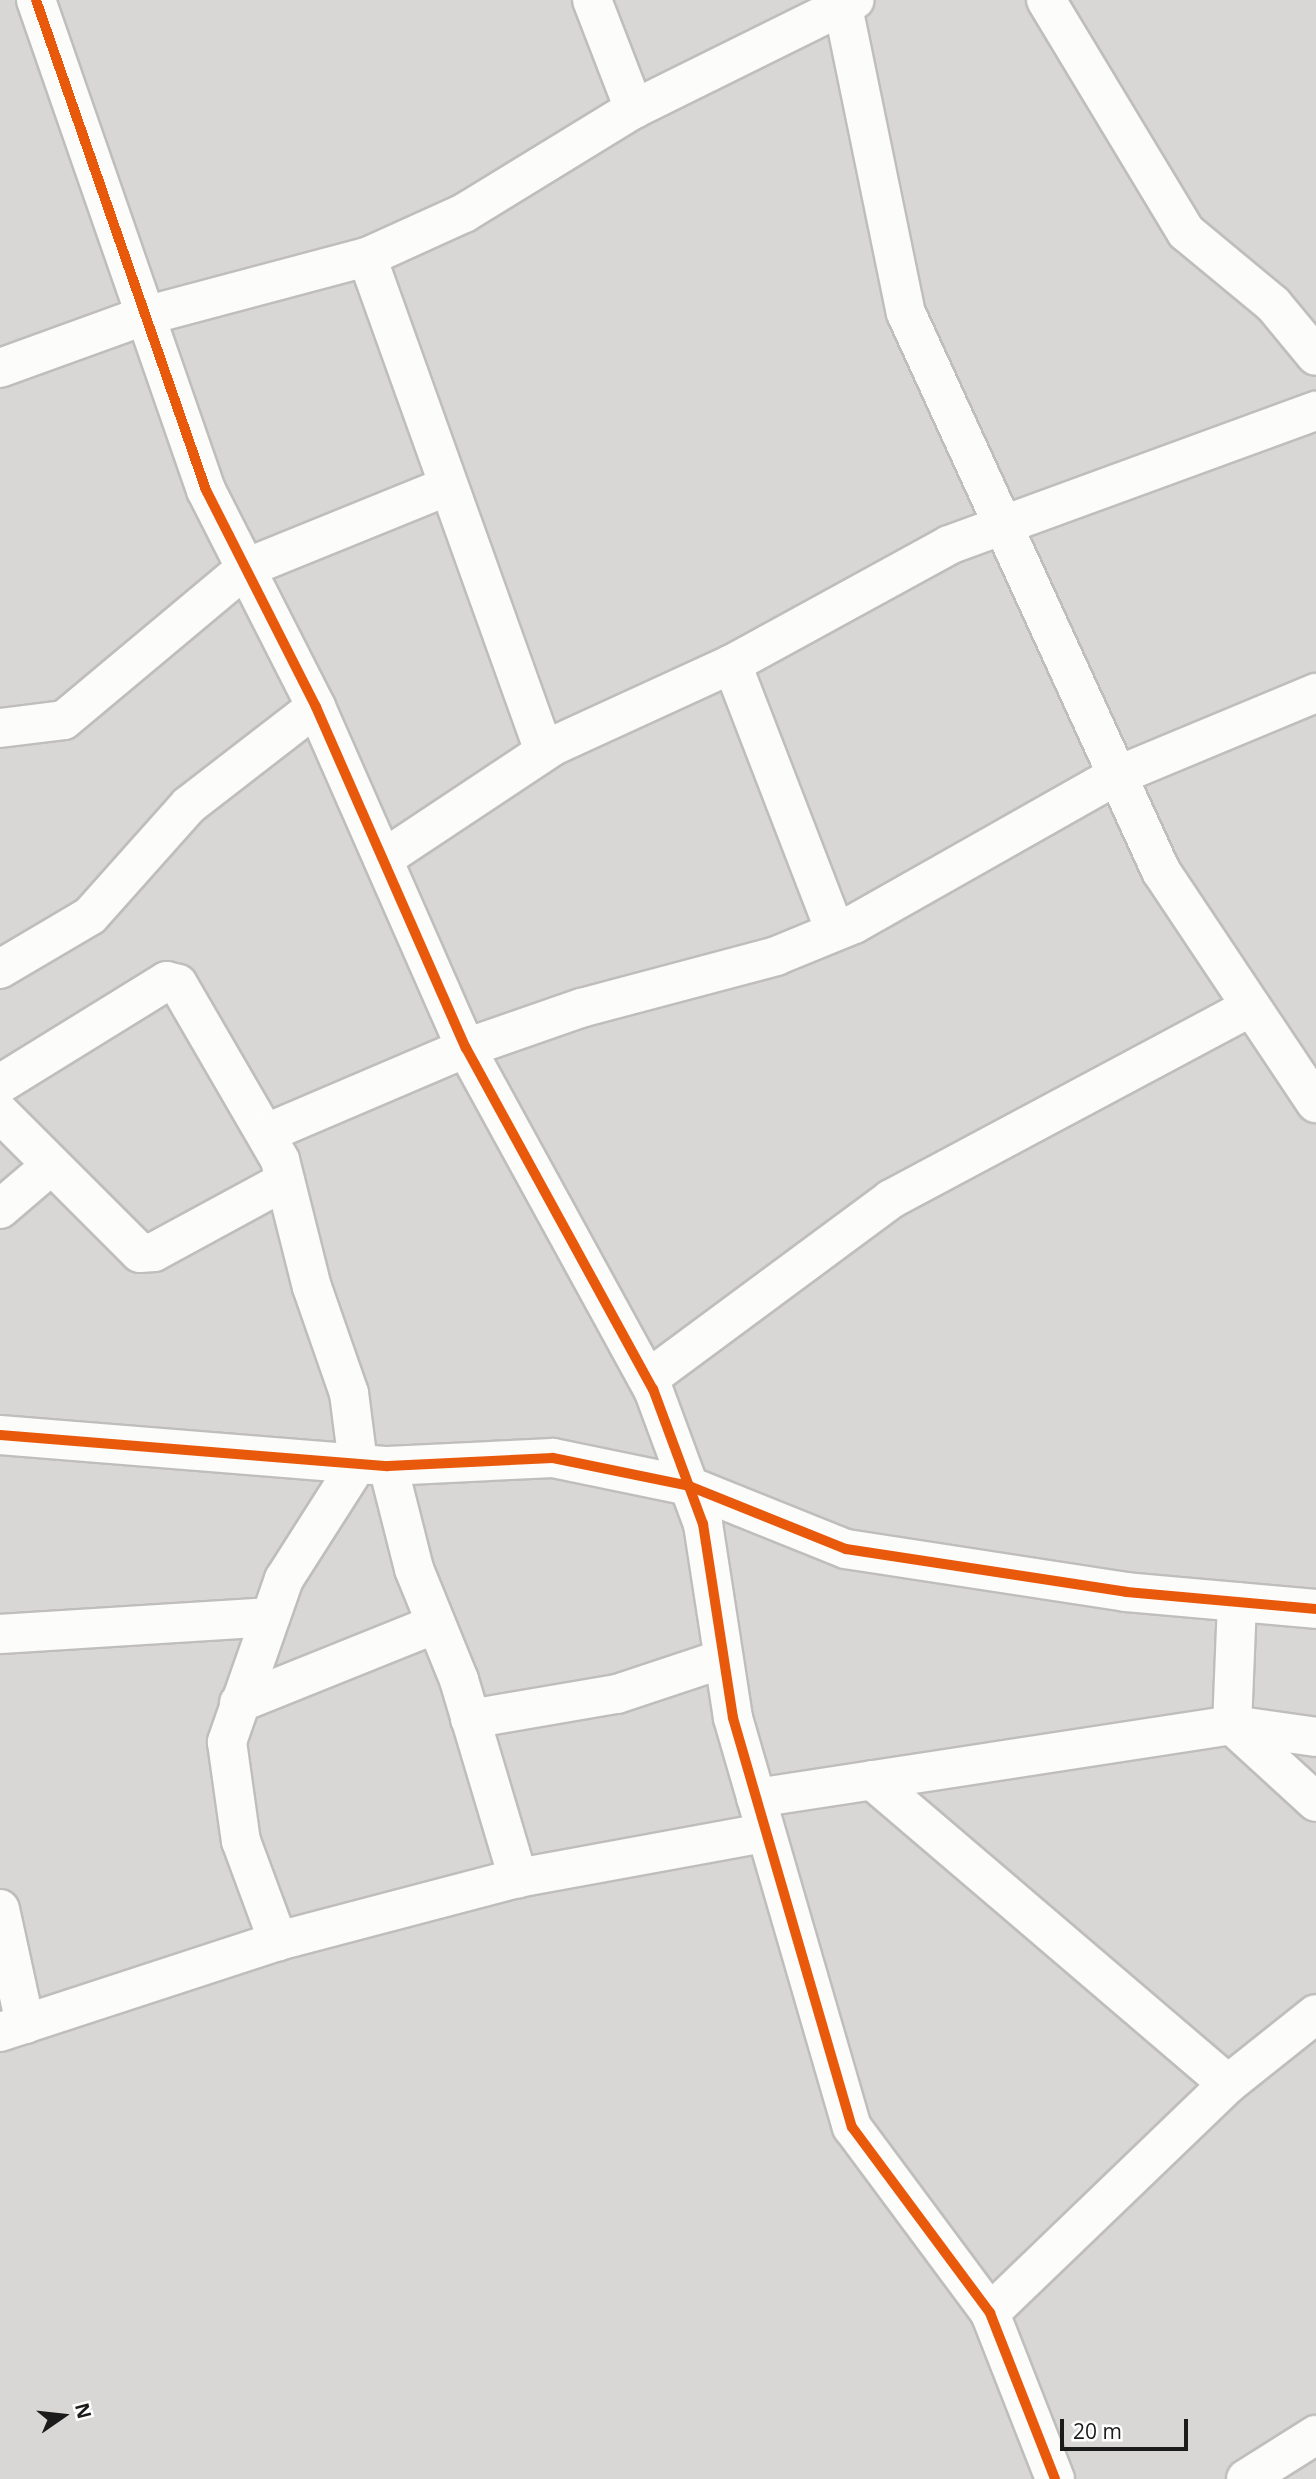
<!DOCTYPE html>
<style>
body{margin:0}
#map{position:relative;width:1316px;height:2479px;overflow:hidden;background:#e9e8e3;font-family:"Open Sans",sans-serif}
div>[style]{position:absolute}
.residential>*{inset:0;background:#d8d7d5;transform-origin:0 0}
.roads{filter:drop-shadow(2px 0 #bfbebc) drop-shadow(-2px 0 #bfbebc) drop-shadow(0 2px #bfbebc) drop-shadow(0 -2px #bfbebc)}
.minor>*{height:38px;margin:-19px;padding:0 19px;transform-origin:19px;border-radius:19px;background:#fcfcfb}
.cycleway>*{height:10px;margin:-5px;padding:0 5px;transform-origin:5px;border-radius:5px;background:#e8590c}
span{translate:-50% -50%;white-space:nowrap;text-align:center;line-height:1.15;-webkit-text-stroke:5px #fff;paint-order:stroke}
.north{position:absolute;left:28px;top:2381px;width:70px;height:70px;-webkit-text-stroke:5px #fff;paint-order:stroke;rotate:76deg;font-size:19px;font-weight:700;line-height:28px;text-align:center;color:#1b1b1b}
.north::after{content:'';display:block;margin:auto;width:24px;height:32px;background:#1b1b1b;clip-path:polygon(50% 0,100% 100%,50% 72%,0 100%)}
.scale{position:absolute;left:1060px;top:2419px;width:128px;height:32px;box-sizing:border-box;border:4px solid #1b1b1b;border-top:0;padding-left:9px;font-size:21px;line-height:24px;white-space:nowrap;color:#1b1b1b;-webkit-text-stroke:5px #fff;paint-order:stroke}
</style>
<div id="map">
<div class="residential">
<i style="left:0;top:0;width:1316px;height:2479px"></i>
</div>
<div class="roads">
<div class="minor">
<i style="left:36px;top:0;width:519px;rotate:70.87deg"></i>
<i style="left:206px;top:490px;width:243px;rotate:63.1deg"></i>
<i style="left:316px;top:707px;width:373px;rotate:66.3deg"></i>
<i style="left:466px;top:1048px;width:389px;rotate:61.3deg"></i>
<i style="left:653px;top:1389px;width:144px;rotate:69.7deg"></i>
<i style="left:703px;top:1524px;width:196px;rotate:81.2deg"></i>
<i style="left:733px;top:1718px;width:426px;rotate:73.8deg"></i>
<i style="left:852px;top:2127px;width:232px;rotate:53.4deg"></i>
<i style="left:990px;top:2313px;width:178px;rotate:68.6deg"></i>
<i style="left:592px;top:0;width:117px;rotate:68.9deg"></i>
<i style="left:1046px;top:0;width:271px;rotate:58.9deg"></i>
<i style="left:1186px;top:232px;width:113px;rotate:39.6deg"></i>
<i style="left:1273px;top:304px;width:67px;rotate:50.4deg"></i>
<i style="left:843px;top:7px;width:312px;rotate:78.4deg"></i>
<i style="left:906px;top:313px;width:614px;rotate:65.44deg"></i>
<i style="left:1161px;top:871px;width:279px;rotate:56.3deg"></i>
<i style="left:367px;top:257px;width:525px;rotate:70.29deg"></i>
<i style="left:0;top:368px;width:150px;rotate:-19.9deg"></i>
<i style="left:141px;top:317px;width:234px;rotate:-14.9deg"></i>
<i style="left:367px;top:257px;width:107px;rotate:-24.4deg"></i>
<i style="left:464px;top:213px;width:199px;rotate:-31.5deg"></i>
<i style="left:634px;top:109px;width:246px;rotate:-26.3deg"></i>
<i style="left:732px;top:664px;width:286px;rotate:68.9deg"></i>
<i style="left:0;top:728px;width:64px;rotate:-7.1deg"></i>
<i style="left:64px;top:720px;width:237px;rotate:-39.9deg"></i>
<i style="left:246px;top:568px;width:218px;rotate:-22.1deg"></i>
<i style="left:383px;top:859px;width:204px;rotate:-33.6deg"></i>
<i style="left:553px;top:746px;width:197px;rotate:-24.6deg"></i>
<i style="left:732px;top:664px;width:247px;rotate:-28.7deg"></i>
<i style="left:949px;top:545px;width:391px;rotate:-20.1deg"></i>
<i style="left:0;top:969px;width:104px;rotate:-30.5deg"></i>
<i style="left:90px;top:916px;width:149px;rotate:-48.3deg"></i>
<i style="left:189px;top:805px;width:160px;rotate:-37.7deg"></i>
<i style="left:0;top:1084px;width:196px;rotate:-31.7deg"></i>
<i style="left:167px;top:981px;width:11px;rotate:15deg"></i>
<i style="left:178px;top:984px;width:203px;rotate:59.9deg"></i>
<i style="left:280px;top:1160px;width:131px;rotate:75.9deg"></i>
<i style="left:312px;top:1287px;width:112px;rotate:70.8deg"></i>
<i style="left:349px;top:1393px;width:71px;rotate:82.7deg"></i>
<i style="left:358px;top:1463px;width:138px;rotate:122.5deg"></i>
<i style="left:284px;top:1579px;width:173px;rotate:109.3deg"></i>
<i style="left:227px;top:1742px;width:100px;rotate:82deg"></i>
<i style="left:241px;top:1841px;width:107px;rotate:69.7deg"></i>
<i style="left:0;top:1113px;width:198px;rotate:45deg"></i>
<i style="left:140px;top:1253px;width:14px;rotate:-4deg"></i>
<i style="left:154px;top:1252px;width:149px;rotate:-28.5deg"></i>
<i style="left:269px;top:1132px;width:214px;rotate:-23.1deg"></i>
<i style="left:466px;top:1048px;width:122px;rotate:-19.2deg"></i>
<i style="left:581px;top:1008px;width:202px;rotate:-14.9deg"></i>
<i style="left:776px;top:956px;width:84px;rotate:-22.3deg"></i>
<i style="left:854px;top:924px;width:299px;rotate:-29.5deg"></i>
<i style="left:1114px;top:777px;width:219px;rotate:-22.6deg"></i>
<i style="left:0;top:1209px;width:63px;rotate:-40.5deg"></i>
<i style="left:648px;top:1379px;width:302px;rotate:-36.5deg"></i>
<i style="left:891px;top:1199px;width:408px;rotate:-28.1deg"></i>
<i style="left:0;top:1435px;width:389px;rotate:4.6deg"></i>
<i style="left:388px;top:1466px;width:165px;rotate:-2.8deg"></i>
<i style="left:553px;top:1458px;width:139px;rotate:11.6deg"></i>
<i style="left:689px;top:1486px;width:169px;rotate:21.9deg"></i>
<i style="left:846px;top:1549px;width:283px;rotate:8.7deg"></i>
<i style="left:1126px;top:1592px;width:191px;rotate:5.1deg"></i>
<i style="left:388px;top:1466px;width:106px;rotate:75.8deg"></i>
<i style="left:414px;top:1569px;width:120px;rotate:67.9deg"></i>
<i style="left:459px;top:1680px;width:207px;rotate:73.4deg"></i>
<i style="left:1237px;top:1602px;width:123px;rotate:92.3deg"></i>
<i style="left:1232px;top:1725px;width:114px;rotate:42.5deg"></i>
<i style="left:0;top:1634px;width:269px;rotate:-3.6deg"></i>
<i style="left:239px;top:1703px;width:212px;rotate:-21.9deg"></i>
<i style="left:470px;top:1719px;width:149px;rotate:-9.7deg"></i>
<i style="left:617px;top:1694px;width:111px;rotate:-18.4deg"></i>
<i style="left:872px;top:1780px;width:468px;rotate:40.5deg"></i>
<i style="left:756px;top:1798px;width:482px;rotate:-8.7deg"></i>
<i style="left:1232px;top:1725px;width:85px;rotate:8.1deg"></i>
<i style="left:0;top:1909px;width:118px;rotate:77.7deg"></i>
<i style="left:0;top:2032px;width:293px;rotate:-18.1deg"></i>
<i style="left:278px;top:1941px;width:248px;rotate:-14.7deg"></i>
<i style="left:518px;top:1878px;width:250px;rotate:-10.4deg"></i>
<i style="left:990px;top:2313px;width:330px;rotate:-43.9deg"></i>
<i style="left:1228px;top:2084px;width:112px;rotate:-38.5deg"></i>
<i style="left:1246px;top:2479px;width:83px;rotate:-32.2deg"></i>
</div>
</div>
<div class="cycleway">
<i style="left:36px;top:0;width:519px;rotate:70.87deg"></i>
<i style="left:206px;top:490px;width:243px;rotate:63.1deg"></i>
<i style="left:316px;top:707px;width:373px;rotate:66.3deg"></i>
<i style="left:466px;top:1048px;width:389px;rotate:61.3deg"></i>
<i style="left:653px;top:1389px;width:144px;rotate:69.7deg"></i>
<i style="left:703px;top:1524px;width:196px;rotate:81.2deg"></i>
<i style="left:733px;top:1718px;width:426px;rotate:73.8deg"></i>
<i style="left:852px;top:2127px;width:232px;rotate:53.4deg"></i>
<i style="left:990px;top:2313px;width:178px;rotate:68.6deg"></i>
<i style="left:0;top:1435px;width:389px;rotate:4.6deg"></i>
<i style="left:388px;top:1466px;width:165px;rotate:-2.8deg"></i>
<i style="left:553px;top:1458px;width:139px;rotate:11.6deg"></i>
<i style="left:689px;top:1486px;width:169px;rotate:21.9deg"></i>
<i style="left:846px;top:1549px;width:283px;rotate:8.7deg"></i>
<i style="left:1126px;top:1592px;width:191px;rotate:5.1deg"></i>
</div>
<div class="north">N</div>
<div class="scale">20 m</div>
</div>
